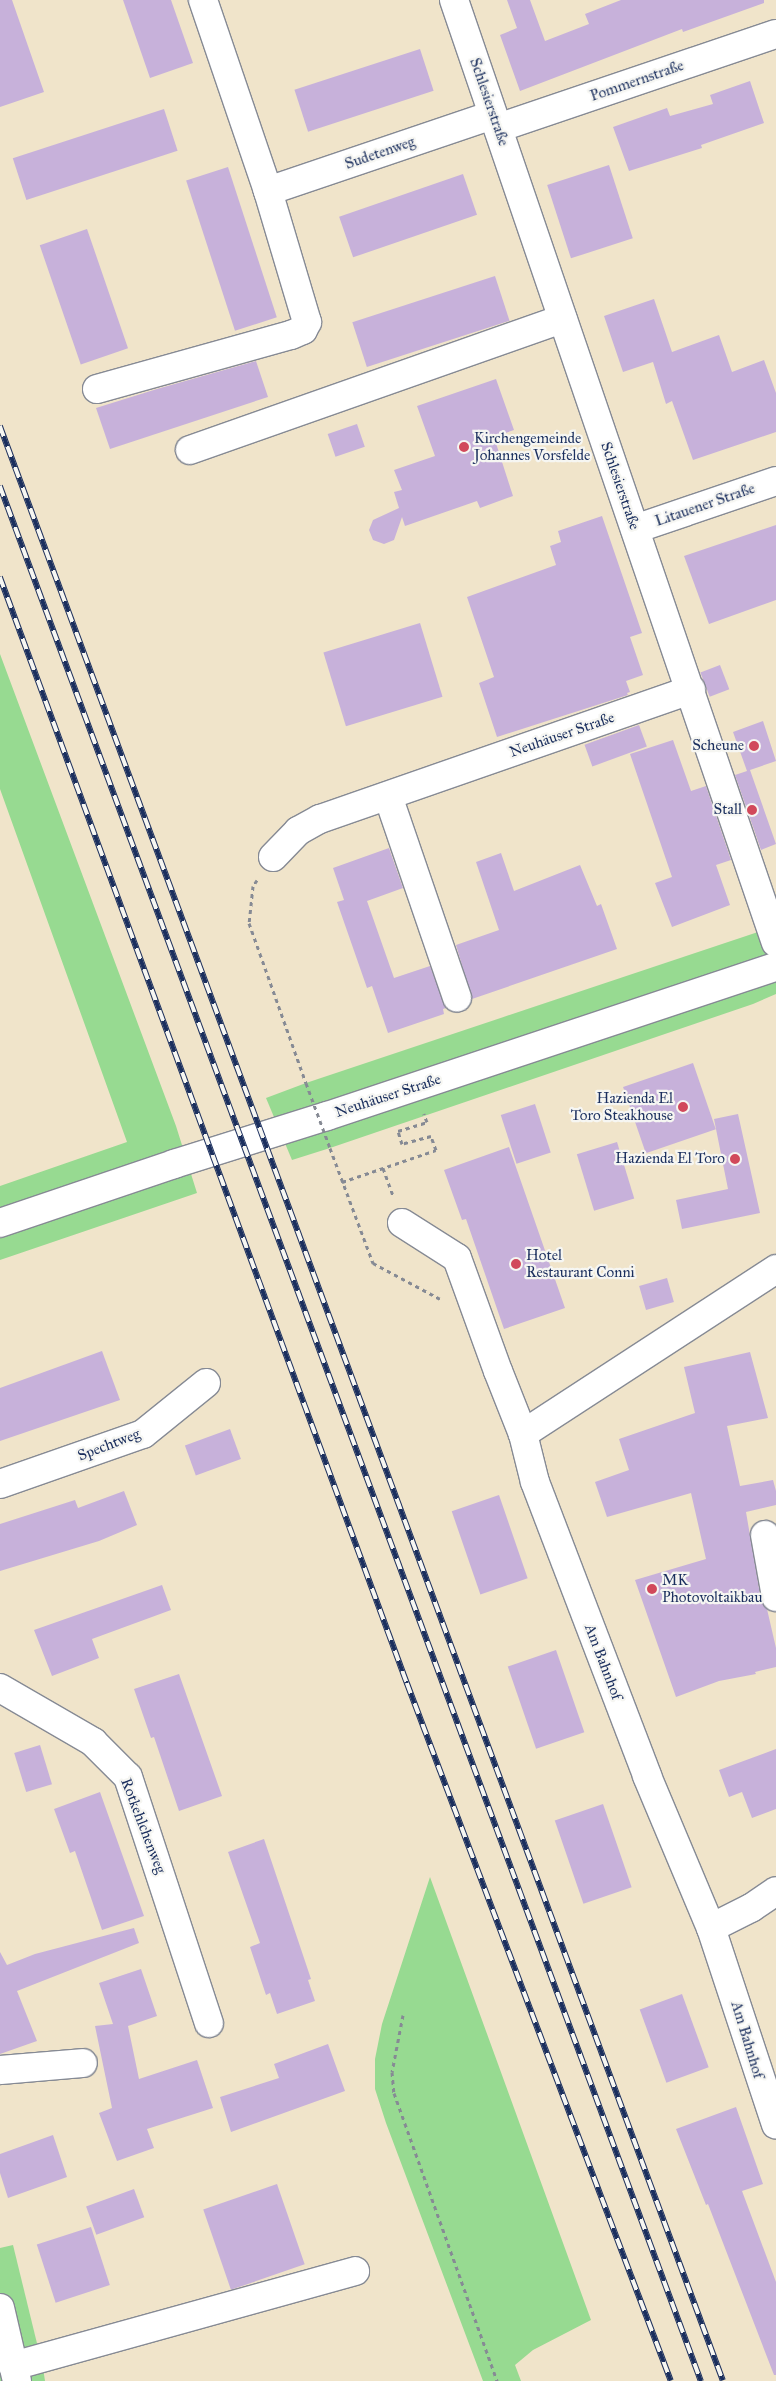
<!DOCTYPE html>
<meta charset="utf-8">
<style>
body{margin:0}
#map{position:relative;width:776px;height:2381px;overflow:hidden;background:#f0e4ca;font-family:"IM FELL Great Primer",serif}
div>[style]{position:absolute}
.green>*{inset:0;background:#97da91}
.building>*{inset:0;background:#c7b1da;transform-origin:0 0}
.path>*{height:3px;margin-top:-1.5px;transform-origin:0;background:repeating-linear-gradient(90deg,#868a94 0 4px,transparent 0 8px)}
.roads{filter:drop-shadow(1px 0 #868a94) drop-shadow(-1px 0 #868a94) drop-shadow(0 1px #868a94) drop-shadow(0 -1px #868a94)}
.minor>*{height:28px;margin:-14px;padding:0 14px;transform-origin:14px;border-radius:14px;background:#fff}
.major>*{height:28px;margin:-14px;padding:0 14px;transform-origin:14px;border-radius:14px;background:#fff}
.rail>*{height:5.5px;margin-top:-2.75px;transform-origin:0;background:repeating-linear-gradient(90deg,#f6f6f2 0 11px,#1b2f5e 0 22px);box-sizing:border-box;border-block:1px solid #1b2f5e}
.path-bridge>*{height:3px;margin-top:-1.5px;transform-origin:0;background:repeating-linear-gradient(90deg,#868a94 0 4px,transparent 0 8px)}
.dots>*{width:14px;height:14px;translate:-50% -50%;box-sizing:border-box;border:2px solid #f6f6f2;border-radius:50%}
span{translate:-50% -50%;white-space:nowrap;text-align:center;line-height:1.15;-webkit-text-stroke:4.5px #f6f6f2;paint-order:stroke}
.street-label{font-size:15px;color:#1b2f5e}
.poi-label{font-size:15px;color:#1b2f5e}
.left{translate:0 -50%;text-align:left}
.right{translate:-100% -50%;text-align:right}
</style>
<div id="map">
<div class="green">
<i style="clip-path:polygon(0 654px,176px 1126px,197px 1193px,0 1260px,0 1186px,127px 1142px,0 789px)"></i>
<i style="clip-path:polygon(776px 926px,776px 994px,753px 1004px,330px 1148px,292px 1160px,266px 1098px,306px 1083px)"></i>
<i style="clip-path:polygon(430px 1877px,591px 2320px,533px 2350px,515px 2365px,521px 2381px,483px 2381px,386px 2123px,375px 2089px,375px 2059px,382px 2024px)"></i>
<i style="clip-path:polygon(13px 2245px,43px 2368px,45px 2381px,0 2381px,0 2248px)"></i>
</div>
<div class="building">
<i style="clip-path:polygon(0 0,12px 0,44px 92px,0 107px)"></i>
<i style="clip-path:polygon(123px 0,171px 0,193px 63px,150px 78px)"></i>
<i style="clip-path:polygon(507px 0,530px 0,545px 41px,589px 24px,585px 14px,621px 0,764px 0,764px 3px,683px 32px,682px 29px,520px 91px,500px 35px,517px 28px)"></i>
<i style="left:420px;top:49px;width:44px;height:132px;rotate:72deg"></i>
<i style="clip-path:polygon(750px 81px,764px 123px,701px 145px,702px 148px,629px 171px,613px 127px,667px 108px,670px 116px,713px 104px,710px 95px)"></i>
<i style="left:164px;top:109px;width:44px;height:159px;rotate:72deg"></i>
<i style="left:609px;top:165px;width:77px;height:65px;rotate:72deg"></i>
<i style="left:228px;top:167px;width:158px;height:44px;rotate:72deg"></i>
<i style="left:463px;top:174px;width:43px;height:131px;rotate:71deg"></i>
<i style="left:87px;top:229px;width:126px;height:50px;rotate:71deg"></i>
<i style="left:495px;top:276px;width:47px;height:150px;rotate:72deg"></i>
<i style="clip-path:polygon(654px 299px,672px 352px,719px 335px,732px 372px,764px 360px,776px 393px,776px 432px,693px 460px,672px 401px,666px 404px,653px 362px,623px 372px,604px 316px)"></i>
<i style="clip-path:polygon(256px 361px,268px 397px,110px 449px,96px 408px,157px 389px)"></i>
<i style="clip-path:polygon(496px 379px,514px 430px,494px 437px,513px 496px,480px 508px,477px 501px,405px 526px,402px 517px,394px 540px,384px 544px,373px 540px,369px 530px,373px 520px,399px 508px,394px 492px,402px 490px,394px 470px,435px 456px,417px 406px)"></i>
<i style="left:357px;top:424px;width:24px;height:31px;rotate:71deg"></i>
<i style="clip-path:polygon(602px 516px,642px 633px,630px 637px,643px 675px,626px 681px,630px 692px,627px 693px,628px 695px,497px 737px,479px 683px,494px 677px,467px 597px,556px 565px,550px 546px,561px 542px,558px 531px)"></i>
<i style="clip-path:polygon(776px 525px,776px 600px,709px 624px,684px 556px)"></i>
<i style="left:420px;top:623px;width:77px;height:101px;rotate:73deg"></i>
<i style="left:720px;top:665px;width:26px;height:21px;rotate:69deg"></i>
<i style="clip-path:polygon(763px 721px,776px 761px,750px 770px,776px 844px,761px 850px,735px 775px,747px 771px,733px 732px)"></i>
<i style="left:639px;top:725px;width:23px;height:58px;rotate:70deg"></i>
<i style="clip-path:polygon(673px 740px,691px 791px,706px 786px,731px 860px,716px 865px,730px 905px,672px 927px,655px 883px,672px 877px,630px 754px)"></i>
<i style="clip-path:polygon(389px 848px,403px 888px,367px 901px,394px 978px,430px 966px,446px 1008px,443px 1009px,444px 1014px,388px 1033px,372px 986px,367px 988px,337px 902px,344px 900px,333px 868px)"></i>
<i style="clip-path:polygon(501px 853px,514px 891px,580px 865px,597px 906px,601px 904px,617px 949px,472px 999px,456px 945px,499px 930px,476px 862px)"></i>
<i style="left:693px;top:1063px;width:70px;height:74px;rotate:71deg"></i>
<i style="left:535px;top:1104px;width:51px;height:36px;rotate:72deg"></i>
<i style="clip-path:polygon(738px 1114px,760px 1213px,682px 1229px,676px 1200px,728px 1189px,714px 1119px)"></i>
<i style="left:617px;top:1142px;width:59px;height:42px;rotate:73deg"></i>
<i style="clip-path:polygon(509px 1147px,565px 1308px,504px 1329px,466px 1219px,462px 1220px,444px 1170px)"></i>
<i style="left:667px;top:1278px;width:25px;height:29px;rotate:74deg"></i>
<i style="clip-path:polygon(102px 1351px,120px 1400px,0 1441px,0 1388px)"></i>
<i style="clip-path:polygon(750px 1352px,768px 1418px,727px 1426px,740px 1486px,773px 1480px,776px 1491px,776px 1505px,746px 1512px,761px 1600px,767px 1609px,776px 1648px,776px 1667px,755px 1672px,756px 1674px,719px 1681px,676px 1697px,635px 1580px,706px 1559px,691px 1493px,607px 1517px,595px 1482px,629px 1470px,619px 1439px,695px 1413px,684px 1367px)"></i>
<i style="left:230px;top:1429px;width:32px;height:48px;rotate:70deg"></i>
<i style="clip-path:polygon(124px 1491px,137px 1525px,99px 1541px,0 1571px,0 1524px,75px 1500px,78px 1508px)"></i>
<i style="left:499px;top:1495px;width:88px;height:50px;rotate:71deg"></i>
<i style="clip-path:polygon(162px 1585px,171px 1610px,92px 1639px,99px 1658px,52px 1676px,34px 1630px)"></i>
<i style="left:556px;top:1650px;width:87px;height:51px;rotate:71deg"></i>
<i style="clip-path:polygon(179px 1674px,222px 1796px,179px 1811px,154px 1737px,151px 1738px,134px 1689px)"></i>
<i style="left:40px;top:1745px;width:41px;height:27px;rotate:73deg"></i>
<i style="clip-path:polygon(776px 1749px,776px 1809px,752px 1818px,742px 1792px,729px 1797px,719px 1770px)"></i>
<i style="clip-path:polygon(100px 1792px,144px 1916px,102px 1930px,75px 1851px,70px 1853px,54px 1809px)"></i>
<i style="left:603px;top:1804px;width:88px;height:51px;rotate:71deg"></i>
<i style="clip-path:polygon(264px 1839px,311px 1979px,308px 1980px,315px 2001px,277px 2014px,270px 1993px,266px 1995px,250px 1947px,260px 1943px,228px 1852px)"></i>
<i style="clip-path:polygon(134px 1928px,139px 1943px,17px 1991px,37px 2041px,0 2054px,0 1952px,7px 1965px,35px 1954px)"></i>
<i style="clip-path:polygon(141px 1969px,157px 2016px,128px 2026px,139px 2079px,197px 2060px,213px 2108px,147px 2129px,154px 2148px,117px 2161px,99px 2113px,112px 2108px,95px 2026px,113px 2024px,99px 1983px)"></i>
<i style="left:682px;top:1994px;width:78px;height:45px;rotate:70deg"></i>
<i style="clip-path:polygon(328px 2044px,345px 2091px,231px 2132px,220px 2097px,279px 2078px,274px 2064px)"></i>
<i style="clip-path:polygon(736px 2107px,763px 2184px,742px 2191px,776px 2282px,776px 2375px,774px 2375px,708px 2204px,706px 2205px,676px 2129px)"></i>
<i style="clip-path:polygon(53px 2135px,67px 2177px,8px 2198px,0 2173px,0 2154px)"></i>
<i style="left:277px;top:2184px;width:85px;height:78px;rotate:71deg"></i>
<i style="left:134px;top:2189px;width:30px;height:51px;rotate:70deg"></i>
<i style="left:91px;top:2227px;width:61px;height:57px;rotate:72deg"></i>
</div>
<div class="path">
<i style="left:257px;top:880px;width:7px;rotate:124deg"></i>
<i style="left:253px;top:886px;width:37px;rotate:96deg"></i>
<i style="left:249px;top:923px;width:170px;rotate:70.4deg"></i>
<i style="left:330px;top:1148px;width:123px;rotate:69.5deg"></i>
<i style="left:373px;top:1263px;width:76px;rotate:28.2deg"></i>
<i style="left:383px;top:1168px;width:30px;rotate:70deg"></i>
<i style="left:342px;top:1182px;width:99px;rotate:-18.8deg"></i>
<i style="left:436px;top:1150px;width:15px;rotate:-110deg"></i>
<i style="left:431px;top:1136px;width:30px;rotate:165deg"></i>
<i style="left:402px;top:1144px;width:14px;rotate:-107deg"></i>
<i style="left:398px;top:1131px;width:30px;rotate:-17deg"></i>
<i style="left:427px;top:1122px;width:9px;rotate:-111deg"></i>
<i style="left:403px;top:2015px;width:58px;rotate:100.9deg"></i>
<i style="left:392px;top:2072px;width:21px;rotate:85deg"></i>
<i style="left:394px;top:2093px;width:306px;rotate:70.3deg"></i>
</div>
<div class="roads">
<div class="minor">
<i style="left:454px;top:0;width:996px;rotate:71.15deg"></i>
<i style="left:498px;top:128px;width:293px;rotate:-18.7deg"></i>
<i style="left:268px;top:191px;width:237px;rotate:-18.7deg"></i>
<i style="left:97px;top:389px;width:201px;rotate:-15.6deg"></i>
<i style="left:291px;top:335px;width:13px;rotate:-23deg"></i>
<i style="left:303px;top:330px;width:9px;rotate:-63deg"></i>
<i style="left:307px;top:322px;width:137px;rotate:-106.6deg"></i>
<i style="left:268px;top:191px;width:202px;rotate:-108.8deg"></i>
<i style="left:190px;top:450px;width:395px;rotate:-19.4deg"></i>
<i style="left:635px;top:529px;width:149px;rotate:-18.8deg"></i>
<i style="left:388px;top:796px;width:213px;rotate:71.1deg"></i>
<i style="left:273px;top:857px;width:36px;rotate:-46deg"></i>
<i style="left:298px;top:831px;width:25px;rotate:-29deg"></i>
<i style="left:320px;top:819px;width:393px;rotate:-19.2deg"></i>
<i style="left:402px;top:1223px;width:65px;rotate:32.5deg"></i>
<i style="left:457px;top:1258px;width:120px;rotate:70.1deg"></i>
<i style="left:498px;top:1371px;width:68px;rotate:68.4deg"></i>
<i style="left:523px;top:1434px;width:49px;rotate:76deg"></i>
<i style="left:535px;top:1482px;width:315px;rotate:69.1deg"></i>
<i style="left:647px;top:1776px;width:165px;rotate:67.2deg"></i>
<i style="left:711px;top:1928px;width:207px;rotate:71.7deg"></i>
<i style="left:523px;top:1434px;width:302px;rotate:-33.1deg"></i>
<i style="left:0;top:1484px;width:151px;rotate:-19.3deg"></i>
<i style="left:143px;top:1434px;width:81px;rotate:-39deg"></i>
<i style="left:765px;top:1535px;width:63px;rotate:79.9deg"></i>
<i style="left:0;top:1688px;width:108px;rotate:30.1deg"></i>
<i style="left:93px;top:1742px;width:49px;rotate:45deg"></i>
<i style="left:128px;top:1777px;width:259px;rotate:71.8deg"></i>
<i style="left:711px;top:1928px;width:45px;rotate:-26.6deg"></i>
<i style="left:751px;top:1908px;width:30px;rotate:-34deg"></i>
<i style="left:0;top:2070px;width:83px;rotate:-4.8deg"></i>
<i style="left:0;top:2308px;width:75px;rotate:76.9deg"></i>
<i style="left:13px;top:2366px;width:355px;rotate:-15.5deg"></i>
</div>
<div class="major">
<i style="left:0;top:1223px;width:184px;rotate:-18.7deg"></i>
<i style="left:174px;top:1164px;width:160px;rotate:-17.4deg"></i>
<i style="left:327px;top:1116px;width:473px;rotate:-18.4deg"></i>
</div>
</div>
<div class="rail">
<i style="left:0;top:426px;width:2084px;rotate:69.7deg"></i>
<i style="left:0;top:486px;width:2021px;rotate:69.7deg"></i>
<i style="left:0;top:577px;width:1179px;rotate:69.8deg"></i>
<i style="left:407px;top:1683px;width:746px;rotate:69.28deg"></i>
</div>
<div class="path-bridge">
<i style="left:306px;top:1083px;width:69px;rotate:69.7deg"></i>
</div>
<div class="dots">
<i style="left:464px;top:447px;background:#d1495b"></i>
<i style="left:754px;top:746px;background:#d1495b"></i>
<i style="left:752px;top:810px;background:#d1495b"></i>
<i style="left:683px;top:1107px;background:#d1495b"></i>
<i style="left:735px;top:1159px;background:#d1495b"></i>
<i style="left:516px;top:1264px;background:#d1495b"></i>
<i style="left:652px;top:1589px;background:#d1495b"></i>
</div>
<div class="street-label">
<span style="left:637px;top:81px;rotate:-19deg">Pommernstraße</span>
<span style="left:489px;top:102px;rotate:71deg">Schlesierstraße</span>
<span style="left:380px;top:153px;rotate:-19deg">Sudetenweg</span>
<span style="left:620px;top:486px;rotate:71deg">Schlesierstraße</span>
<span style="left:705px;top:505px;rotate:-19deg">Litauener Straße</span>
<span style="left:562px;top:735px;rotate:-19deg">Neuhäuser Straße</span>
<span style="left:388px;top:1096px;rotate:-18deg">Neuhäuser Straße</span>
<span style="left:109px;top:1445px;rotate:-21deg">Spechtweg</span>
<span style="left:603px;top:1662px;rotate:69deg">Am Bahnhof</span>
<span style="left:143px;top:1826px;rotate:69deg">Rotkehlchenweg</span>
<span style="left:747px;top:2040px;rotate:73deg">Am Bahnhof</span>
</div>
<div class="poi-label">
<span class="left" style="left:474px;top:447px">Kirchengemeinde<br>Johannes Vorsfelde</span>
<span class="right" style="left:744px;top:746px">Scheune</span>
<span class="right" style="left:742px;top:810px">Stall</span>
<span class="right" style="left:673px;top:1107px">Hazienda El<br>Toro Steakhouse</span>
<span class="right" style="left:725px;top:1159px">Hazienda El Toro</span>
<span class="left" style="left:526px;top:1264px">Hotel<br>Restaurant Conni</span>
<span class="left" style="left:662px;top:1589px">MK<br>Photovoltaikbau</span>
</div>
</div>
